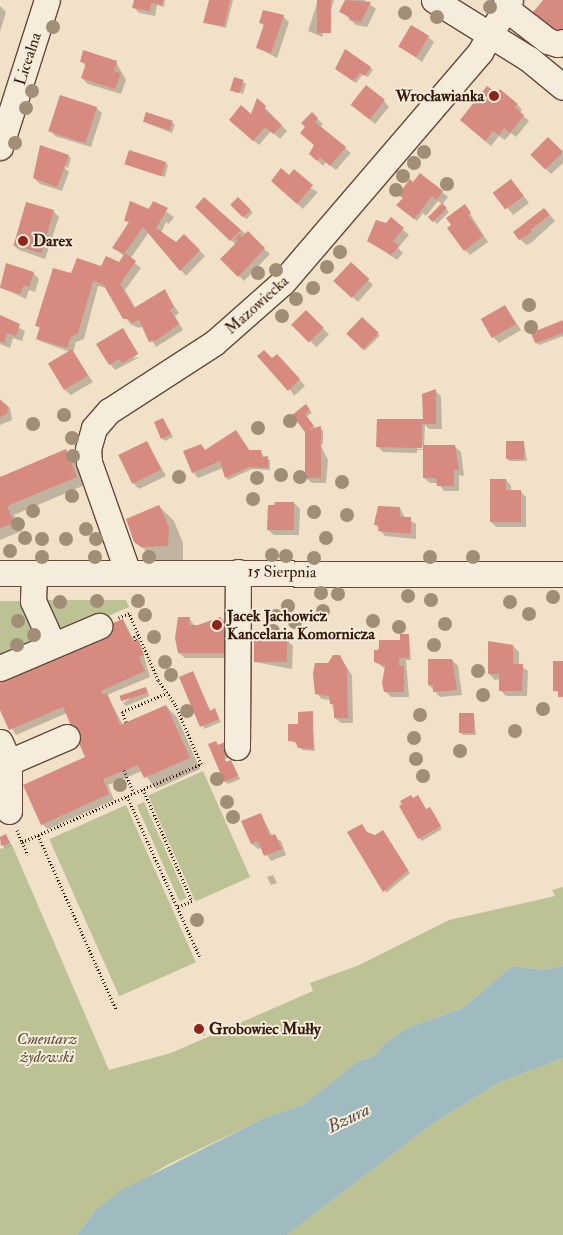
<!DOCTYPE html>
<meta charset="utf-8">
<style>
body{margin:0}
#map{position:relative;width:563px;height:1235px;overflow:hidden;background:#f1e1c8;font-family:"IM FELL Double Pica",serif}
div>[style]{position:absolute}
.green>*{inset:0;background:#bcc294;transform-origin:0 0}
.water>*{inset:0;background:#9fbbc0}
.shadow>*{inset:0;background:#0003;transform-origin:0 0}
.building>*{inset:0;background:#d78a7f;transform-origin:0 0}
.round{border-radius:50%}
.path>*{height:3px;margin-top:-1.5px;transform-origin:0;background:repeating-linear-gradient(90deg,#34180c 0 1px,transparent 0 3.5px)}
.roads{filter:drop-shadow(1px 0 #634a3b) drop-shadow(-1px 0 #634a3b) drop-shadow(0 1px #634a3b) drop-shadow(0 -1px #634a3b)}
.minor>*{height:25px;margin:-12.5px;padding:0 12.5px;transform-origin:12.5px;border-radius:12.5px;background:#f6ecdb}
.trees>*{width:14px;height:14px;margin:-7px;border-radius:50%;background:#a08e77}
.dots>*{width:14px;height:14px;translate:-50% -50%;box-sizing:border-box;border:2px solid #f6ecdb;border-radius:50%}
span{translate:-50% -50%;white-space:nowrap;text-align:center;line-height:1.15;-webkit-text-stroke:4px #f6ecdb;paint-order:stroke}
.street-label{font-size:16px;color:#34180c}
.poi-label{font-size:16px;color:#34180c;font-weight:700}
.right{translate:-100% -50%;text-align:right}
.left{translate:0 -50%;text-align:left}
.park-label{font-size:16px;color:#5d4b35;font-style:italic}
.water-label{font-size:18px;color:#59514b;font-style:italic}
</style>
<div id="map">
<div class="green">
<i style="clip-path:polygon(41px 600px,126px 600px,129px 607px,58px 638px)"></i>
<i style="clip-path:polygon(0 601px,25px 601px,44px 642px,0 660px)"></i>
<i style="left:203px;top:771px;width:116px;height:60px;rotate:66deg"></i>
<i style="left:144px;top:802px;width:105px;height:8px;rotate:66deg"></i>
<i style="left:126px;top:805px;width:172px;height:84px;rotate:66deg"></i>
<i style="clip-path:polygon(12px 845px,109px 1070px,171px 1053px,313px 991px,310px 983px,357px 966px,449px 920px,555px 896px,552px 890px,563px 887px,563px 966px,542px 970px,512px 966px,463px 1008px,407px 1028px,385px 1043px,374px 1056px,357px 1062px,303px 1105px,264px 1118px,165px 1166px,94px 1212px,77px 1235px,0 1235px,0 849px)"></i>
<i style="clip-path:polygon(563px 1058px,563px 1235px,287px 1235px,431px 1125px,498px 1083px)"></i>
</div>
<div class="water">
<i style="clip-path:polygon(512px 966px,542px 970px,563px 966px,563px 1058px,498px 1083px,431px 1125px,287px 1235px,77px 1235px,94px 1212px,118px 1192px,264px 1118px,303px 1105px,357px 1062px,374px 1056px,385px 1043px,407px 1028px,463px 1008px)"></i>
</div>
<div class="shadow">
<i style="clip-path:polygon(135px 0,165px 0,164px 7px,157px 5px,155px 16px,139px 13px,134px 7px)"></i>
<i style="clip-path:polygon(211px 0,233px 0,226px 28px,205px 23px)"></i>
<i style="clip-path:polygon(318px 0,334px 0,322px 37px,308px 31px)"></i>
<i style="clip-path:polygon(346px 0,364px 0,376px 9px,367px 27px,356px 25px,341px 11px)"></i>
<i style="clip-path:polygon(0 6px,6px 12px,0 32px)"></i>
<i style="clip-path:polygon(283px 16px,289px 22px,277px 58px,258px 48px,265px 27px,260px 22px)"></i>
<i style="clip-path:polygon(428px 37px,434px 42px,422px 62px,400px 46px)"></i>
<i style="clip-path:polygon(81px 61px,116px 62px,126px 80px,121px 94px,88px 84px,82px 78px,86px 66px)"></i>
<i style="clip-path:polygon(370px 68px,373px 70px,368px 77px,363px 74px,356px 83px,336px 69px)"></i>
<i style="clip-path:polygon(244px 82px,246px 84px,243px 94px,232px 89px)"></i>
<i style="clip-path:polygon(497px 95px,517px 104px,522px 110px,520px 113px,529px 121px,516px 137px,511px 133px,505px 140px,499px 136px,491px 146px,461px 120px)"></i>
<i style="clip-path:polygon(258px 100px,287px 131px,280px 139px,271px 131px,259px 145px,236px 125px,252px 117px)"></i>
<i style="clip-path:polygon(384px 101px,389px 107px,375px 124px,352px 104px)"></i>
<i style="clip-path:polygon(96px 108px,102px 113px,91px 147px,55px 136px,50px 130px)"></i>
<i style="clip-path:polygon(312px 114px,323px 124px,320px 128px,351px 153px,336px 170px,326px 162px,323px 166px,316px 159px,315px 146px,307px 127px)"></i>
<i style="clip-path:polygon(144px 122px,172px 122px,175px 125px,172px 133px)"></i>
<i style="clip-path:polygon(548px 139px,563px 154px,563px 163px,551px 174px,532px 155px)"></i>
<i style="clip-path:polygon(68px 156px,71px 158px,68px 168px,63px 166px,69px 172px,62px 191px,40px 184px,34px 178px)"></i>
<i style="clip-path:polygon(126px 163px,166px 163px,168px 165px,165px 177px)"></i>
<i style="clip-path:polygon(289px 177px,318px 192px,303px 209px,278px 186px)"></i>
<i style="clip-path:polygon(511px 180px,529px 203px,513px 215px,508px 209px)"></i>
<i style="clip-path:polygon(414px 183px,442px 192px,448px 197px,442px 205px,449px 212px,437px 224px,430px 217px,442px 204px,438px 201px,426px 216px,423px 213px,417px 221px,400px 208px)"></i>
<i style="left:238px;top:198px;width:21px;height:9px;rotate:45deg"></i>
<i style="clip-path:polygon(204px 199px,270px 254px,244px 281px,222px 259px,236px 245px,197px 207px)"></i>
<i style="clip-path:polygon(154px 203px,174px 217px,169px 224px,166px 222px,161px 233px,176px 244px,184px 235px,205px 256px,186px 276px,149px 232px,130px 259px,141px 268px,125px 290px,136px 309px,164px 291px,179px 313px,175px 316px,183px 330px,156px 347px,143px 326px,139px 328px,130px 324px,107px 288px,98px 286px,84px 339px,76px 342px,73px 352px,93px 382px,71px 395px,65px 390px,70px 352px,40px 341px,37px 338px,40px 328px,37px 326px,72px 275px,119px 263px,124px 256px,114px 248px,130px 223px,126px 220px,149px 210px)"></i>
<i style="clip-path:polygon(465px 206px,488px 242px,470px 255px,465px 250px)"></i>
<i style="clip-path:polygon(53px 211px,59px 217px,45px 259px,19px 250px,13px 245px)"></i>
<i style="clip-path:polygon(550px 215px,555px 221px,531px 243px,526px 245px,520px 239px)"></i>
<i style="clip-path:polygon(391px 219px,409px 235px,398px 248px,403px 253px,397px 260px,369px 241px)"></i>
<i style="clip-path:polygon(7px 264px,34px 274px,39px 279px,35px 292px,29px 290px,26px 299px,0 287px)"></i>
<i style="clip-path:polygon(368px 280px,373px 285px,358px 302px,335px 281px)"></i>
<i style="clip-path:polygon(505px 306px,521px 330px,499px 343px,494px 338px)"></i>
<i style="left:306px;top:312px;width:32px;height:18px;rotate:44deg"></i>
<i style="clip-path:polygon(0 317px,25px 331px,22px 341px,13px 338px,10px 348px,0 344px)"></i>
<i style="left:362px;top:318px;width:25px;height:21px;rotate:45deg"></i>
<i style="clip-path:polygon(563px 322px,563px 336px,539px 345px,536px 343px,533px 334px)"></i>
<i style="clip-path:polygon(123px 330px,138px 353px,134px 358px,140px 357px,115px 370px,110px 364px)"></i>
<i style="clip-path:polygon(273px 360px,283px 361px,305px 386px,294px 396px)"></i>
<i style="clip-path:polygon(evenodd,435px 391px,441px 396px,442px 429px,429px 429px,425px 425px,424px 447px,455px 447px,461px 452px,464px 476px,459px 475px,459px 491px,444px 491px,438px 483px,430px 483px,424px 478px,424px 450px,417px 450px,417px 453px,383px 452px,377px 446px,424px 420px,435px 391px,417px 446px,428px 447px,428px 449px,417px 449px,417px 446px)"></i>
<i style="clip-path:polygon(0 399px,10px 408px,12px 420px,0 425px)"></i>
<i style="clip-path:polygon(308px 408px,312px 413px,306px 417px,316px 429px,323px 430px,323px 444px,320px 444px,328px 460px,326px 483px,312px 483px,306px 478px,306px 432px,294px 416px)"></i>
<i style="clip-path:polygon(163px 419px,173px 437px,165px 441px,162px 438px)"></i>
<i style="clip-path:polygon(236px 432px,250px 451px,261px 451px,264px 458px,270px 460px,270px 470px,252px 469px,228px 480px,223px 468px,198px 478px,193px 472px,200px 445px,206px 451px)"></i>
<i style="clip-path:polygon(147px 442px,166px 476px,139px 489px,133px 483px)"></i>
<i style="clip-path:polygon(524px 442px,527px 461px,509px 461px,507px 458px)"></i>
<i style="clip-path:polygon(66px 451px,74px 459px,85px 485px,14px 515px,22px 531px,0 540px,0 475px,1px 478px)"></i>
<i style="clip-path:polygon(506px 480px,511px 486px,511px 492px,521px 492px,526px 497px,526px 527px,496px 527px,491px 522px)"></i>
<i style="clip-path:polygon(294px 503px,300px 509px,299px 535px,274px 535px,268px 530px)"></i>
<i style="clip-path:polygon(159px 506px,174px 521px,183px 543px,183px 560px,157px 561px,135px 541px)"></i>
<i style="clip-path:polygon(400px 508px,405px 518px,416px 524px,416px 539px,385px 536px,375px 524px,375px 517px)"></i>
<i style="clip-path:polygon(189px 618px,195px 626px,231px 658px,185px 658px,179px 653px)"></i>
<i style="clip-path:polygon(123px 620px,135px 642px,140px 643px,150px 677px,107px 695px,123px 725px,166px 706px,177px 717px,200px 769px,156px 789px,142px 771px,108px 785px,114px 800px,48px 829px,42px 824px,87px 758px,67px 713px,16px 735px,0 707px,0 673px,11px 680px,111px 638px)"></i>
<i style="clip-path:polygon(409px 636px,411px 660px,406px 660px,409px 697px,391px 697px,385px 691px,385px 669px,375px 661px,380px 641px,401px 641px)"></i>
<i style="clip-path:polygon(287px 640px,293px 646px,292px 669px,255px 662px)"></i>
<i style="clip-path:polygon(513px 646px,519px 652px,519px 665px,528px 671px,527px 696px,506px 696px,501px 691px,501px 679px,495px 680px,489px 674px)"></i>
<i style="clip-path:polygon(339px 656px,352px 675px,353px 723px,341px 723px,335px 718px,331px 700px,322px 699px,317px 694px,329px 664px)"></i>
<i style="clip-path:polygon(452px 660px,458px 666px,462px 695px,440px 697px,429px 685px)"></i>
<i style="clip-path:polygon(192px 673px,211px 712px,215px 710px,221px 722px,204px 729px)"></i>
<i style="clip-path:polygon(145px 689px,150px 696px,126px 706px,123px 703px)"></i>
<i style="clip-path:polygon(312px 713px,315px 751px,302px 750px,297px 743px,289px 741px)"></i>
<i style="clip-path:polygon(474px 715px,476px 735px,463px 735px,460px 732px)"></i>
<i style="clip-path:polygon(219px 746px,233px 755px,225px 759px,227px 763px,233px 764px,240px 779px,228px 784px,225px 781px)"></i>
<i style="clip-path:polygon(430px 809px,442px 829px,422px 841px,419px 838px,426px 811px)"></i>
<i style="clip-path:polygon(261px 815px,273px 837px,281px 841px,286px 855px,271px 861px,262px 848px,258px 849px,252px 844px,243px 822px)"></i>
<i style="clip-path:polygon(383px 831px,410px 873px,386px 893px,375px 836px)"></i>
<i style="clip-path:polygon(6px 836px,12px 846px,4px 848px,0 838px)"></i>
<i style="clip-path:polygon(273px 875px,277px 883px,271px 885px,267px 877px)"></i>
<i style="clip-path:polygon(196px 1025px,205px 1028px,205px 1036px,195px 1032px)"></i>
</div>
<div class="building">
<i style="clip-path:polygon(134px 0,163px 0,162px 5px,151px 3px,150px 11px,132px 8px)"></i>
<i style="clip-path:polygon(209px 0,230px 0,224px 26px,203px 23px)"></i>
<i style="left:317px;top:0;width:14px;height:33px"></i>
<i style="clip-path:polygon(345px 0,371px 2px,361px 22px,349px 20px,350px 17px,339px 12px)"></i>
<i style="clip-path:polygon(543px 0,563px 0,563px 32px,557px 39px,530px 16px)"></i>
<i style="clip-path:polygon(263px 10px,284px 15px,271px 53px,256px 48px,264px 24px,259px 23px)"></i>
<i style="left:411px;top:25px;width:21px;height:25px;rotate:31deg"></i>
<i style="clip-path:polygon(345px 49px,371px 67px,365px 76px,360px 73px,353px 81px,335px 69px)"></i>
<i style="clip-path:polygon(83px 50px,117px 61px,114px 71px,121px 73px,115px 89px,81px 78px,86px 63px,80px 62px)"></i>
<i style="left:234px;top:77px;width:10px;height:14px;rotate:17deg"></i>
<i style="left:366px;top:85px;width:24px;height:25px;rotate:38deg"></i>
<i style="clip-path:polygon(487px 86px,497px 93px,500px 89px,507px 95px,518px 104px,514px 107px,524px 115px,510px 133px,504px 128px,499px 135px,493px 131px,485px 141px,460px 120px)"></i>
<i style="left:60px;top:95px;width:39px;height:38px;rotate:18deg"></i>
<i style="clip-path:polygon(257px 98px,266px 106px,264px 109px,282px 125px,273px 134px,265px 127px,253px 141px,229px 120px,241px 105px,251px 114px)"></i>
<i style="left:146px;top:112px;width:28px;height:10px;rotate:18deg"></i>
<i style="clip-path:polygon(312px 112px,318px 118px,315px 122px,346px 147px,330px 166px,320px 157px,317px 161px,309px 154px,314px 145px,300px 133px,305px 127px,301px 123px)"></i>
<i style="left:548px;top:137px;width:21px;height:25px;rotate:45deg"></i>
<i style="clip-path:polygon(40px 145px,69px 155px,57px 187px,33px 178px)"></i>
<i style="left:129px;top:150px;width:39px;height:15px;rotate:18deg"></i>
<i style="clip-path:polygon(281px 168px,289px 175px,294px 169px,313px 185px,297px 204px,271px 181px)"></i>
<i style="clip-path:polygon(420px 173px,443px 191px,436px 200px,432px 196px,414px 219px,396px 205px,403px 198px,398px 195px,410px 179px,413px 182px)"></i>
<i style="left:511px;top:179px;width:21px;height:23px;rotate:53deg"></i>
<i style="clip-path:polygon(204px 197px,241px 230px,230px 241px,195px 207px)"></i>
<i style="left:238px;top:197px;width:18px;height:11px;rotate:45deg"></i>
<i style="clip-path:polygon(130px 201px,149px 209px,153px 201px,168px 208px,156px 228px,176px 242px,184px 234px,200px 250px,180px 271px,143px 227px,124px 254px,112px 248px,129px 222px,124px 221px)"></i>
<i style="left:26px;top:202px;width:29px;height:45px;rotate:16deg"></i>
<i style="left:442px;top:203px;width:7px;height:20px;rotate:45deg"></i>
<i style="clip-path:polygon(465px 204px,471px 213px,468px 215px,483px 236px,464px 251px,447px 228px,451px 225px,446px 218px)"></i>
<i style="clip-path:polygon(544px 208px,550px 215px,531px 230px,532px 232px,519px 240px,513px 232px)"></i>
<i style="clip-path:polygon(391px 217px,404px 228px,393px 241px,399px 246px,391px 255px,367px 241px,376px 220px,386px 223px)"></i>
<i style="clip-path:polygon(248px 231px,265px 248px,238px 277px,220px 259px,238px 241px,235px 239px,239px 234px,242px 237px)"></i>
<i style="clip-path:polygon(125px 253px,136px 261px,120px 284px,134px 308px,165px 289px,174px 307px,170px 310px,179px 324px,157px 340px,149px 342px,139px 320px,132px 323px,129px 319px,123px 319px,103px 284px,93px 281px,78px 333px,71px 337px,67px 348px,36px 339px,40px 327px,35px 326px,53px 268px,71px 273px,77px 258px,101px 266px,106px 256px,119px 262px)"></i>
<i style="left:351px;top:262px;width:25px;height:26px;rotate:43deg"></i>
<i style="clip-path:polygon(6px 263px,34px 272px,29px 287px,24px 285px,20px 294px,0 288px)"></i>
<i style="left:505px;top:305px;width:22px;height:28px;rotate:60deg"></i>
<i style="left:306px;top:310px;width:25px;height:21px;rotate:45deg"></i>
<i style="clip-path:polygon(0 315px,20px 324px,16px 336px,7px 333px,4px 343px,0 341px)"></i>
<i style="left:362px;top:317px;width:23px;height:23px;rotate:43deg"></i>
<i style="clip-path:polygon(563px 320px,563px 333px,535px 343px,531px 333px)"></i>
<i style="clip-path:polygon(123px 328px,138px 354px,122px 363px,119px 359px,109px 365px,96px 344px)"></i>
<i style="left:72px;top:349px;width:31px;height:28px;rotate:59deg"></i>
<i style="clip-path:polygon(264px 350px,272px 358px,277px 354px,300px 379px,288px 391px,257px 356px)"></i>
<i style="clip-path:polygon(436px 389px,436px 424px,422px 424px,422px 448px,376px 447px,377px 419px,423px 419px,422px 394px)"></i>
<i style="clip-path:polygon(0 400px,8px 407px,7px 414px,0 417px)"></i>
<i style="clip-path:polygon(306px 404px,310px 410px,305px 414px,314px 426px,308px 430px,321px 426px,321px 478px,305px 478px,305px 432px,292px 415px)"></i>
<i style="clip-path:polygon(163px 418px,171px 434px,161px 439px,154px 422px)"></i>
<i style="clip-path:polygon(236px 430px,249px 450px,261px 450px,262px 457px,268px 456px,268px 468px,249px 467px,225px 478px,220px 461px,192px 473px,183px 451px,201px 444px,205px 450px)"></i>
<i style="left:147px;top:441px;width:32px;height:32px;rotate:64deg"></i>
<i style="left:506px;top:441px;width:18px;height:18px"></i>
<i style="clip-path:polygon(423px 445px,455px 445px,459px 470px,454px 470px,454px 486px,437px 486px,436px 478px,423px 478px)"></i>
<i style="clip-path:polygon(66px 449px,77px 477px,7px 506px,14px 523px,0 528px,0 477px)"></i>
<i style="clip-path:polygon(490px 479px,506px 479px,506px 490px,521px 490px,521px 522px,490px 522px)"></i>
<i style="clip-path:polygon(275px 502px,294px 502px,294px 530px,267px 530px,268px 505px,274px 505px)"></i>
<i style="clip-path:polygon(159px 505px,169px 527px,168px 546px,141px 547px,134px 542px,126px 519px)"></i>
<i style="clip-path:polygon(378px 506px,400px 507px,400px 517px,411px 517px,411px 534px,378px 531px,379px 525px,374px 525px)"></i>
<i style="clip-path:polygon(178px 617px,190px 617px,189px 625px,198px 625px,220px 617px,226px 623px,226px 653px,178px 653px,175px 638px)"></i>
<i style="clip-path:polygon(123px 619px,133px 642px,138px 639px,144px 655px,139px 657px,145px 671px,101px 691px,103px 695px,107px 693px,120px 725px,166px 705px,190px 758px,144px 778px,138px 765px,103px 779px,109px 794px,41px 825px,23px 785px,85px 757px,63px 707px,9px 730px,0 710px,0 671px,4px 669px,8px 680px,109px 637px,105px 626px)"></i>
<i style="clip-path:polygon(400px 634px,409px 634px,409px 658px,399px 658px,399px 666px,404px 666px,404px 692px,384px 692px,382px 683px,385px 666px,374px 662px,374px 650px,379px 650px,379px 640px,400px 640px)"></i>
<i style="left:254px;top:639px;width:33px;height:23px"></i>
<i style="clip-path:polygon(488px 641px,513px 645px,513px 664px,523px 664px,522px 691px,499px 691px,499px 674px,488px 674px)"></i>
<i style="clip-path:polygon(333px 655px,340px 655px,347px 669px,348px 718px,334px 718px,334px 704px,330px 704px,329px 696px,315px 694px,313px 674px,315px 663px,328px 663px)"></i>
<i style="clip-path:polygon(428px 659px,452px 659px,457px 690px,433px 692px,433px 685px,428px 685px)"></i>
<i style="clip-path:polygon(553px 661px,563px 661px,563px 697px,558px 697px,558px 691px,553px 691px)"></i>
<i style="clip-path:polygon(193px 671px,210px 711px,215px 708px,219px 719px,200px 727px,179px 677px)"></i>
<i style="left:146px;top:687px;width:6px;height:28px;rotate:72deg"></i>
<i style="clip-path:polygon(313px 711px,313px 749px,298px 748px,295px 741px,288px 741px,288px 724px,298px 724px,298px 712px)"></i>
<i style="left:459px;top:713px;width:15px;height:20px"></i>
<i style="clip-path:polygon(216px 741px,218px 745px,227px 741px,232px 753px,224px 756px,226px 762px,231px 760px,238px 776px,224px 782px,208px 744px)"></i>
<i style="clip-path:polygon(411px 795px,413px 798px,418px 795px,426px 809px,430px 807px,441px 826px,418px 839px,399px 806px,402px 804px,400px 801px)"></i>
<i style="clip-path:polygon(261px 813px,270px 836px,275px 834px,282px 849px,264px 856px,258px 841px,251px 844px,241px 821px)"></i>
<i style="clip-path:polygon(362px 824px,367px 832px,375px 835px,383px 830px,408px 870px,383px 892px,347px 832px)"></i>
<i style="clip-path:polygon(6px 834px,10px 843px,1px 846px,0 837px)"></i>
<i class="round" style="left:193px;top:1023px;width:12px;height:12px"></i>
</div>
<div class="path">
<i style="left:136px;top:640px;width:4px;rotate:-124deg"></i>
<i style="left:134px;top:637px;width:4px;rotate:-27deg"></i>
<i style="left:126px;top:722px;width:11px;rotate:-112deg"></i>
<i style="left:122px;top:712px;width:49px;rotate:-22.9deg"></i>
<i style="left:124px;top:770px;width:25px;rotate:67deg"></i>
<i style="left:143px;top:789px;width:122px;rotate:66.4deg"></i>
<i style="left:192px;top:901px;width:16px;rotate:158deg"></i>
<i style="left:127px;top:796px;width:178px;rotate:65.7deg"></i>
<i style="left:17px;top:830px;width:13px;rotate:67deg"></i>
<i style="left:22px;top:842px;width:195px;rotate:-23.5deg"></i>
<i style="left:201px;top:764px;width:65px;rotate:-113.4deg"></i>
<i style="left:175px;top:704px;width:29px;rotate:-125deg"></i>
<i style="left:158px;top:680px;width:73px;rotate:-113.4deg"></i>
<i style="left:129px;top:613px;width:12px;rotate:156deg"></i>
<i style="left:38px;top:835px;width:191px;rotate:65.9deg"></i>
<i style="left:22px;top:842px;width:14px;rotate:65deg"></i>
</div>
<div class="roads">
<div class="minor">
<i style="left:434px;top:0;width:112px;rotate:31.8deg"></i>
<i style="left:529px;top:59px;width:44px;rotate:39.5deg"></i>
<i style="left:504px;top:7px;width:56px;rotate:37.7deg"></i>
<i style="left:548px;top:41px;width:10px;rotate:17deg"></i>
<i style="left:558px;top:44px;width:5px;rotate:-22deg"></i>
<i style="left:0;top:147px;width:154px;rotate:-72.3deg"></i>
<i style="left:0;top:573px;width:563px;rotate:0.1deg"></i>
<i style="left:34px;top:573px;width:28px;rotate:92deg"></i>
<i style="left:33px;top:601px;width:48px;rotate:65.6deg"></i>
<i style="left:128px;top:573px;width:118px;rotate:-109.4deg"></i>
<i style="left:89px;top:462px;width:13px;rotate:-94deg"></i>
<i style="left:88px;top:449px;width:22px;rotate:-74deg"></i>
<i style="left:94px;top:428px;width:23px;rotate:-49deg"></i>
<i style="left:109px;top:411px;width:125px;rotate:-32.9deg"></i>
<i style="left:214px;top:343px;width:92px;rotate:-41.5deg"></i>
<i style="left:283px;top:282px;width:303px;rotate:-49.4deg"></i>
<i style="left:480px;top:52px;width:60px;rotate:-60deg"></i>
<i style="left:0;top:668px;width:108px;rotate:-23deg"></i>
<i style="left:0;top:742px;width:22px;rotate:66deg"></i>
<i style="left:9px;top:762px;width:63px;rotate:-23.3deg"></i>
<i style="left:237px;top:747px;width:175px;rotate:-89.7deg"></i>
<i style="left:9px;top:762px;width:49px;rotate:90deg"></i>
</div>
</div>
<div class="trees">
<i style="left:490px;top:7px"></i>
<i style="left:405px;top:13px"></i>
<i style="left:437px;top:17px"></i>
<i style="left:53px;top:27px"></i>
<i style="left:32px;top:91px"></i>
<i style="left:26px;top:108px"></i>
<i style="left:15px;top:143px"></i>
<i style="left:424px;top:152px"></i>
<i style="left:414px;top:163px"></i>
<i style="left:403px;top:176px"></i>
<i style="left:447px;top:184px"></i>
<i style="left:396px;top:190px"></i>
<i style="left:340px;top:252px"></i>
<i style="left:327px;top:267px"></i>
<i style="left:276px;top:270px"></i>
<i style="left:258px;top:273px"></i>
<i style="left:313px;top:288px"></i>
<i style="left:296px;top:299px"></i>
<i style="left:529px;top:305px"></i>
<i style="left:282px;top:316px"></i>
<i style="left:531px;top:327px"></i>
<i style="left:64px;top:415px"></i>
<i style="left:290px;top:421px"></i>
<i style="left:33px;top:424px"></i>
<i style="left:258px;top:428px"></i>
<i style="left:72px;top:438px"></i>
<i style="left:73px;top:456px"></i>
<i style="left:281px;top:475px"></i>
<i style="left:179px;top:477px"></i>
<i style="left:300px;top:477px"></i>
<i style="left:257px;top:478px"></i>
<i style="left:342px;top:482px"></i>
<i style="left:72px;top:496px"></i>
<i style="left:253px;top:499px"></i>
<i style="left:33px;top:511px"></i>
<i style="left:314px;top:512px"></i>
<i style="left:347px;top:515px"></i>
<i style="left:18px;top:524px"></i>
<i style="left:86px;top:529px"></i>
<i style="left:25px;top:538px"></i>
<i style="left:326px;top:538px"></i>
<i style="left:42px;top:539px"></i>
<i style="left:66px;top:539px"></i>
<i style="left:96px;top:539px"></i>
<i style="left:10px;top:551px"></i>
<i style="left:272px;top:555px"></i>
<i style="left:286px;top:556px"></i>
<i style="left:42px;top:557px"></i>
<i style="left:95px;top:557px"></i>
<i style="left:149px;top:557px"></i>
<i style="left:430px;top:557px"></i>
<i style="left:473px;top:557px"></i>
<i style="left:314px;top:558px"></i>
<i style="left:321px;top:593px"></i>
<i style="left:338px;top:594px"></i>
<i style="left:408px;top:596px"></i>
<i style="left:553px;top:597px"></i>
<i style="left:431px;top:600px"></i>
<i style="left:97px;top:601px"></i>
<i style="left:138px;top:601px"></i>
<i style="left:60px;top:602px"></i>
<i style="left:510px;top:602px"></i>
<i style="left:288px;top:606px"></i>
<i style="left:323px;top:611px"></i>
<i style="left:529px;top:614px"></i>
<i style="left:145px;top:615px"></i>
<i style="left:276px;top:616px"></i>
<i style="left:18px;top:621px"></i>
<i style="left:373px;top:621px"></i>
<i style="left:295px;top:622px"></i>
<i style="left:445px;top:624px"></i>
<i style="left:399px;top:627px"></i>
<i style="left:273px;top:631px"></i>
<i style="left:34px;top:635px"></i>
<i style="left:154px;top:637px"></i>
<i style="left:17px;top:645px"></i>
<i style="left:434px;top:645px"></i>
<i style="left:165px;top:662px"></i>
<i style="left:478px;top:671px"></i>
<i style="left:171px;top:675px"></i>
<i style="left:483px;top:695px"></i>
<i style="left:543px;top:709px"></i>
<i style="left:187px;top:711px"></i>
<i style="left:420px;top:715px"></i>
<i style="left:515px;top:731px"></i>
<i style="left:414px;top:738px"></i>
<i style="left:460px;top:751px"></i>
<i style="left:416px;top:759px"></i>
<i style="left:423px;top:776px"></i>
<i style="left:217px;top:779px"></i>
<i style="left:120px;top:785px"></i>
<i style="left:227px;top:802px"></i>
<i style="left:233px;top:817px"></i>
<i style="left:197px;top:920px"></i>
</div>
<div class="dots">
<i style="left:494px;top:96px;background:#8f2418"></i>
<i style="left:23px;top:241px;background:#8f2418"></i>
<i style="left:217px;top:625px;background:#8f2418"></i>
<i style="left:199px;top:1029px;background:#8f2418"></i>
</div>
<div class="street-label">
<span style="left:28px;top:59px;rotate:-72deg">Licealna</span>
<span style="left:257px;top:305px;rotate:-42deg">Mazowiecka</span>
<span style="left:282px;top:572px;rotate:1deg">15 Sierpnia</span>
</div>
<div class="poi-label">
<span class="right" style="left:484px;top:96px">Wrocławianka</span>
<span class="left" style="left:33px;top:241px">Darex</span>
<span class="left" style="left:227px;top:625px">Jacek Jachowicz<br>Kancelaria Komornicza</span>
<span class="left" style="left:209px;top:1029px">Grobowiec Mułły</span>
</div>
<div class="park-label">
<span style="left:47px;top:1048px">Cmentarz<br>żydowski</span>
</div>
<div class="water-label">
<span style="left:349px;top:1119px;rotate:-26deg">Bzura</span>
</div>
</div>
